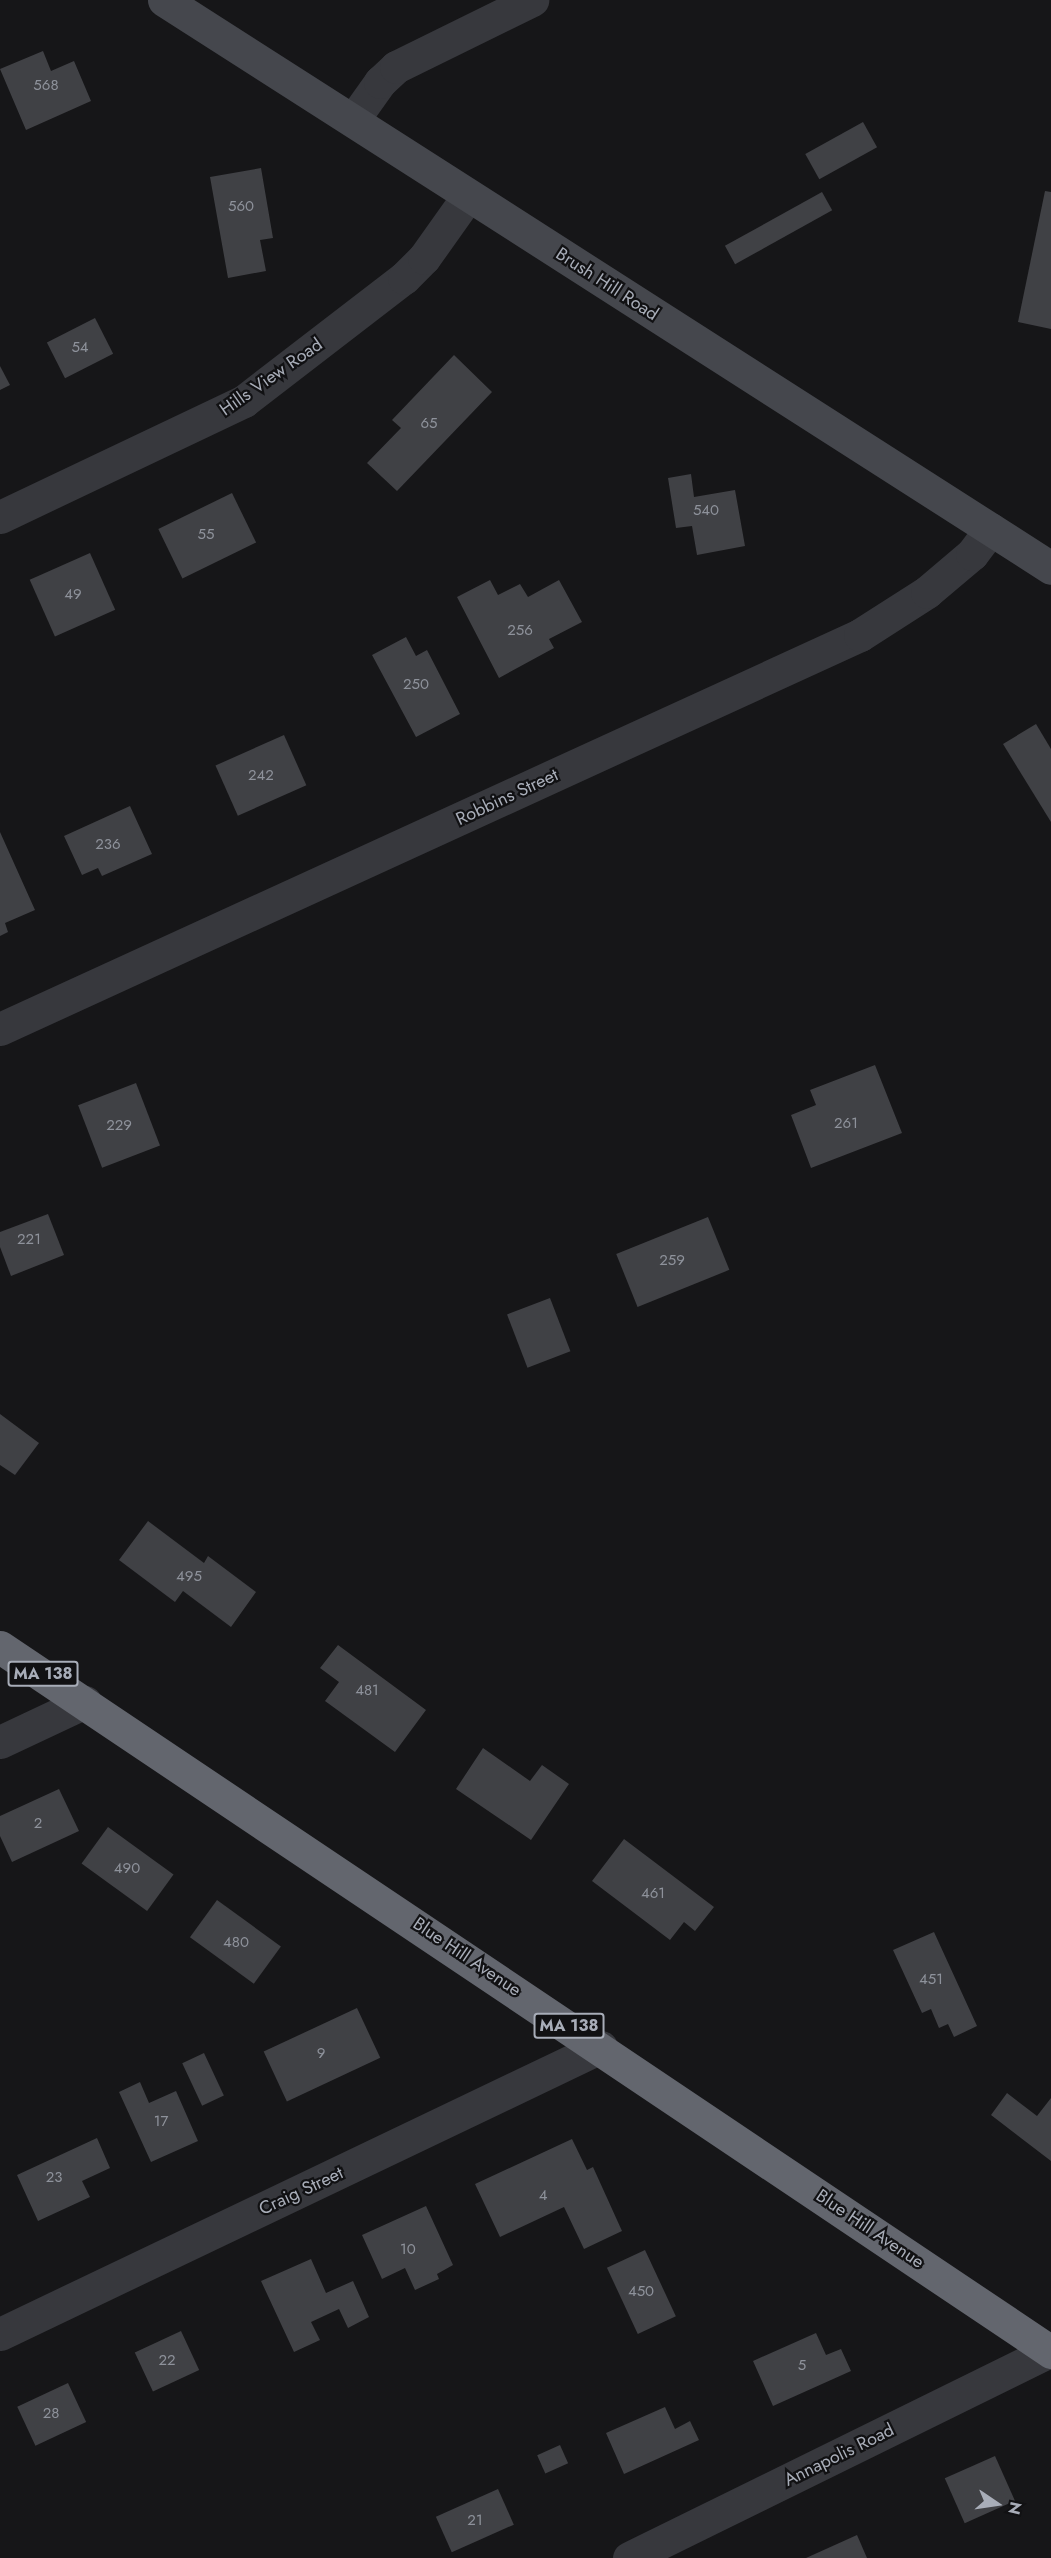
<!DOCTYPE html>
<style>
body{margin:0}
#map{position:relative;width:1051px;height:2558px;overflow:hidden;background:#161618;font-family:Jost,sans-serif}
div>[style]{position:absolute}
.building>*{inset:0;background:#404145;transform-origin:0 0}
.street>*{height:33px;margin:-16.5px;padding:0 16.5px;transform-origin:16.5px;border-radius:16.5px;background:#37383d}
.secondary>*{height:33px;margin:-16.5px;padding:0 16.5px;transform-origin:16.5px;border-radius:16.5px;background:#45474d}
.highway>*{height:33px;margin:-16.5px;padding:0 16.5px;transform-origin:16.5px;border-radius:16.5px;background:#63666e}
span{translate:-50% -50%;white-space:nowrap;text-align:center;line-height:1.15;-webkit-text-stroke:4.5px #111113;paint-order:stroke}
.number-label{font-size:15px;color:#8e929b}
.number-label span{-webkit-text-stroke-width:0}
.shield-label span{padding:2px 4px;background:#111113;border:2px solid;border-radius:4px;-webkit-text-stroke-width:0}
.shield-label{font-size:16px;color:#a8adb8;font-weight:700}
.street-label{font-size:18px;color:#a8adb8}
.north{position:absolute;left:967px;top:2474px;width:60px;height:60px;-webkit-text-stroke:4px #111113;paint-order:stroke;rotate:103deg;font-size:16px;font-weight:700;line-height:24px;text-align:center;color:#a8adb8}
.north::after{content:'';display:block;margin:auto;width:21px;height:27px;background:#a8adb8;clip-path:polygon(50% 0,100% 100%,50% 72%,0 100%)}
</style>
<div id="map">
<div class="building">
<i style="clip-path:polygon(43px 51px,51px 71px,74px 61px,91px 101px,26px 130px,0 69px)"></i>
<i style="left:863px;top:122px;width:29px;height:66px;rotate:61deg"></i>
<i style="clip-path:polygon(261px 168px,273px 238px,260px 240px,266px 271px,228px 278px,210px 177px)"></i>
<i style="clip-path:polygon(1045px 191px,1051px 192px,1051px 329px,1018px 322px)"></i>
<i style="left:822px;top:192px;width:21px;height:111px;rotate:61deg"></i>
<i style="left:95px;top:318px;width:40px;height:54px;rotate:63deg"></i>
<i style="clip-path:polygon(454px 355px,492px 392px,397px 491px,367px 463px,401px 428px,392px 420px)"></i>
<i style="clip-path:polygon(0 366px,10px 385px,0 390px)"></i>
<i style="clip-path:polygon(691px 474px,694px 497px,735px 490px,745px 546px,697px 555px,692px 526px,676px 528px,668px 478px)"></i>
<i style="left:232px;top:493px;width:55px;height:82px;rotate:64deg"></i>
<i style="left:90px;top:553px;width:62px;height:66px;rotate:66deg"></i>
<i style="clip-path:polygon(490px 580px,498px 595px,520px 584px,528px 597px,559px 580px,582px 622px,549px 639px,554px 648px,499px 678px,457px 597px)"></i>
<i style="clip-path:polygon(406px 637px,416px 656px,427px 650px,460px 714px,416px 737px,372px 655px)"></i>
<i style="clip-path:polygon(1036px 724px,1051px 749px,1051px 822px,1003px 744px)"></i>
<i style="left:284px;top:735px;width:55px;height:75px;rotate:66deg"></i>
<i style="clip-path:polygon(130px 806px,152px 854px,102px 876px,98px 868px,82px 875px,64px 836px)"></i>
<i style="clip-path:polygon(0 832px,35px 910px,5px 923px,8px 932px,0 936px)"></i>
<i style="clip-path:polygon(875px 1065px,902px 1133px,811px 1168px,791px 1115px,816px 1105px,810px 1090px)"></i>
<i style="left:136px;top:1083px;width:67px;height:62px;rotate:69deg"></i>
<i style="clip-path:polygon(48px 1214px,64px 1255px,11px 1276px,0 1247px,0 1232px)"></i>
<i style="left:708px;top:1217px;width:57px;height:99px;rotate:68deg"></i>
<i style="left:550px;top:1298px;width:57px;height:46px;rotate:69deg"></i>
<i style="clip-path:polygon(0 1414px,39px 1443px,15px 1475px,0 1465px)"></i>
<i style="clip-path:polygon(148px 1521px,204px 1563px,208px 1556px,256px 1592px,231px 1627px,183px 1591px,175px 1602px,119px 1560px)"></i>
<i style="clip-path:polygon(338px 1645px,426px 1710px,395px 1752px,325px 1701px,339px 1682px,320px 1668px)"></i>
<i style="clip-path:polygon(483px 1748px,530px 1781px,542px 1765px,569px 1784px,531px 1840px,456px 1789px)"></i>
<i style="clip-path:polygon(59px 1789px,79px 1831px,12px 1862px,0 1836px,0 1816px)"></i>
<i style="left:108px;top:1827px;width:81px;height:45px;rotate:36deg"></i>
<i style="clip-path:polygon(624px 1839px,714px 1907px,695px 1931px,684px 1922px,670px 1940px,592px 1881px)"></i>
<i style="left:217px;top:1900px;width:79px;height:46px;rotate:36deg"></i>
<i style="clip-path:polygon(934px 1932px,977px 2026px,954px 2037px,948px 2024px,939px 2028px,931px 2009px,922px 2013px,893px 1950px)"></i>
<i style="left:357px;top:2008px;width:55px;height:103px;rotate:65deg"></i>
<i style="left:204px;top:2053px;width:47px;height:24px;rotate:65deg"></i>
<i style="clip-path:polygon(140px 2082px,149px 2103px,176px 2091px,198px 2141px,151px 2162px,119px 2092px)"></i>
<i style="clip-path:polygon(1007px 2093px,1037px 2116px,1051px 2098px,1051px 2161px,991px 2115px)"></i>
<i style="clip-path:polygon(97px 2138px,110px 2168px,82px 2181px,90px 2197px,38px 2221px,17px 2175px)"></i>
<i style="clip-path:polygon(572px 2139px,587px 2170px,593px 2167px,622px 2231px,584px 2249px,564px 2207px,500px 2237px,475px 2184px)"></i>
<i style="clip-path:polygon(426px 2206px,453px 2265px,437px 2274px,439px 2279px,415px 2290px,405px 2268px,382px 2279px,362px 2235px)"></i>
<i style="left:645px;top:2250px;width:73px;height:42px;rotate:65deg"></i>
<i style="clip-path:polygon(311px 2259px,326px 2293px,353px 2281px,369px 2317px,348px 2328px,339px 2309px,311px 2322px,320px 2340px,294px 2352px,261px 2281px)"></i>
<i style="left:181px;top:2331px;width:43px;height:51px;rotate:65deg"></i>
<i style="clip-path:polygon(816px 2333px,826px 2355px,841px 2349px,851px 2371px,773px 2406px,753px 2361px)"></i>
<i style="left:68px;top:2383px;width:43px;height:56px;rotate:65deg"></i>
<i style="clip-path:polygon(665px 2407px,675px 2429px,690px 2421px,699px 2440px,624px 2474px,606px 2433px)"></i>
<i style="left:560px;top:2445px;width:20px;height:25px;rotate:66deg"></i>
<i style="left:995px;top:2456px;width:49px;height:55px;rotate:66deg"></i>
<i style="left:498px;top:2489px;width:39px;height:68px;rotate:66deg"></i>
<i style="clip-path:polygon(857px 2535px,867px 2558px,806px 2558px)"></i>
</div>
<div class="street">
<i style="left:353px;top:120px;width:47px;rotate:-54.6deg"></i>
<i style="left:380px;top:82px;width:22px;rotate:-43deg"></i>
<i style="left:396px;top:67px;width:152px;rotate:-26.2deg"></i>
<i style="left:0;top:517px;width:270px;rotate:-25.4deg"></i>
<i style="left:244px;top:401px;width:202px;rotate:-37.6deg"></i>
<i style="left:404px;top:278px;width:28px;rotate:-45deg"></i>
<i style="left:424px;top:258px;width:76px;rotate:-54.6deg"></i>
<i style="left:0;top:1029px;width:946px;rotate:-24.61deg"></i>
<i style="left:860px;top:635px;width:80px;rotate:-32.7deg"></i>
<i style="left:927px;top:592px;width:59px;rotate:-40.2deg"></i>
<i style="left:972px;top:554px;width:31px;rotate:-53deg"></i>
<i style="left:0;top:1742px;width:94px;rotate:-25.2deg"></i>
<i style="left:0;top:2334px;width:666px;rotate:-25.53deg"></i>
<i style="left:629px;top:2558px;width:469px;rotate:-26.2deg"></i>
</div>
<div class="secondary">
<i style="left:164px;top:0;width:1053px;rotate:32.63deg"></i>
</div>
<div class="highway">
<i style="left:0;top:1647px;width:1266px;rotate:33.85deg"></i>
</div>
<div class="number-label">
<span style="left:46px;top:86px">568</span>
<span style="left:241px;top:207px">560</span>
<span style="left:80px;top:348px">54</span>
<span style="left:429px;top:424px">65</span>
<span style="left:706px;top:511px">540</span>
<span style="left:206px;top:535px">55</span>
<span style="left:73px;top:595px">49</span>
<span style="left:520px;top:631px">256</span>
<span style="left:416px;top:685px">250</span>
<span style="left:261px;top:776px">242</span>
<span style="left:108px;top:845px">236</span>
<span style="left:846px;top:1124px">261</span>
<span style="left:119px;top:1126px">229</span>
<span style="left:29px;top:1240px">221</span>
<span style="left:672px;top:1261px">259</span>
<span style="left:189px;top:1577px">495</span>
<span style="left:367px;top:1691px">481</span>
<span style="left:38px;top:1824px">2</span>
<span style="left:127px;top:1869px">490</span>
<span style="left:653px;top:1894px">461</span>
<span style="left:236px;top:1943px">480</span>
<span style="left:931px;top:1980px">451</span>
<span style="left:321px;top:2054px">9</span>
<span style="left:161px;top:2122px">17</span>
<span style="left:54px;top:2178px">23</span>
<span style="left:543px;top:2196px">4</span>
<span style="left:408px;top:2250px">10</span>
<span style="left:641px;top:2292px">450</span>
<span style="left:167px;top:2361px">22</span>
<span style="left:802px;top:2366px">5</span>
<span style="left:51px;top:2414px">28</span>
<span style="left:475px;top:2521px">21</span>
</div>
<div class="shield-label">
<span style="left:43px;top:1674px">MA 138</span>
<span style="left:569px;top:2026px">MA 138</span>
</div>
<div class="street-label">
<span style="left:607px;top:284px;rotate:33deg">Brush Hill Road</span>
<span style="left:271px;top:377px;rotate:-35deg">Hills View Road</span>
<span style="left:507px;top:797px;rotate:-25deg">Robbins Street</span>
<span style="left:467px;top:1957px;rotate:34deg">Blue Hill Avenue</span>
<span style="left:301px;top:2191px;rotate:-25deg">Craig Street</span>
<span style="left:870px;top:2229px;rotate:34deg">Blue Hill Avenue</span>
<span style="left:839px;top:2455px;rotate:-26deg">Annapolis Road</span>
</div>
<div class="north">N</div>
</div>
